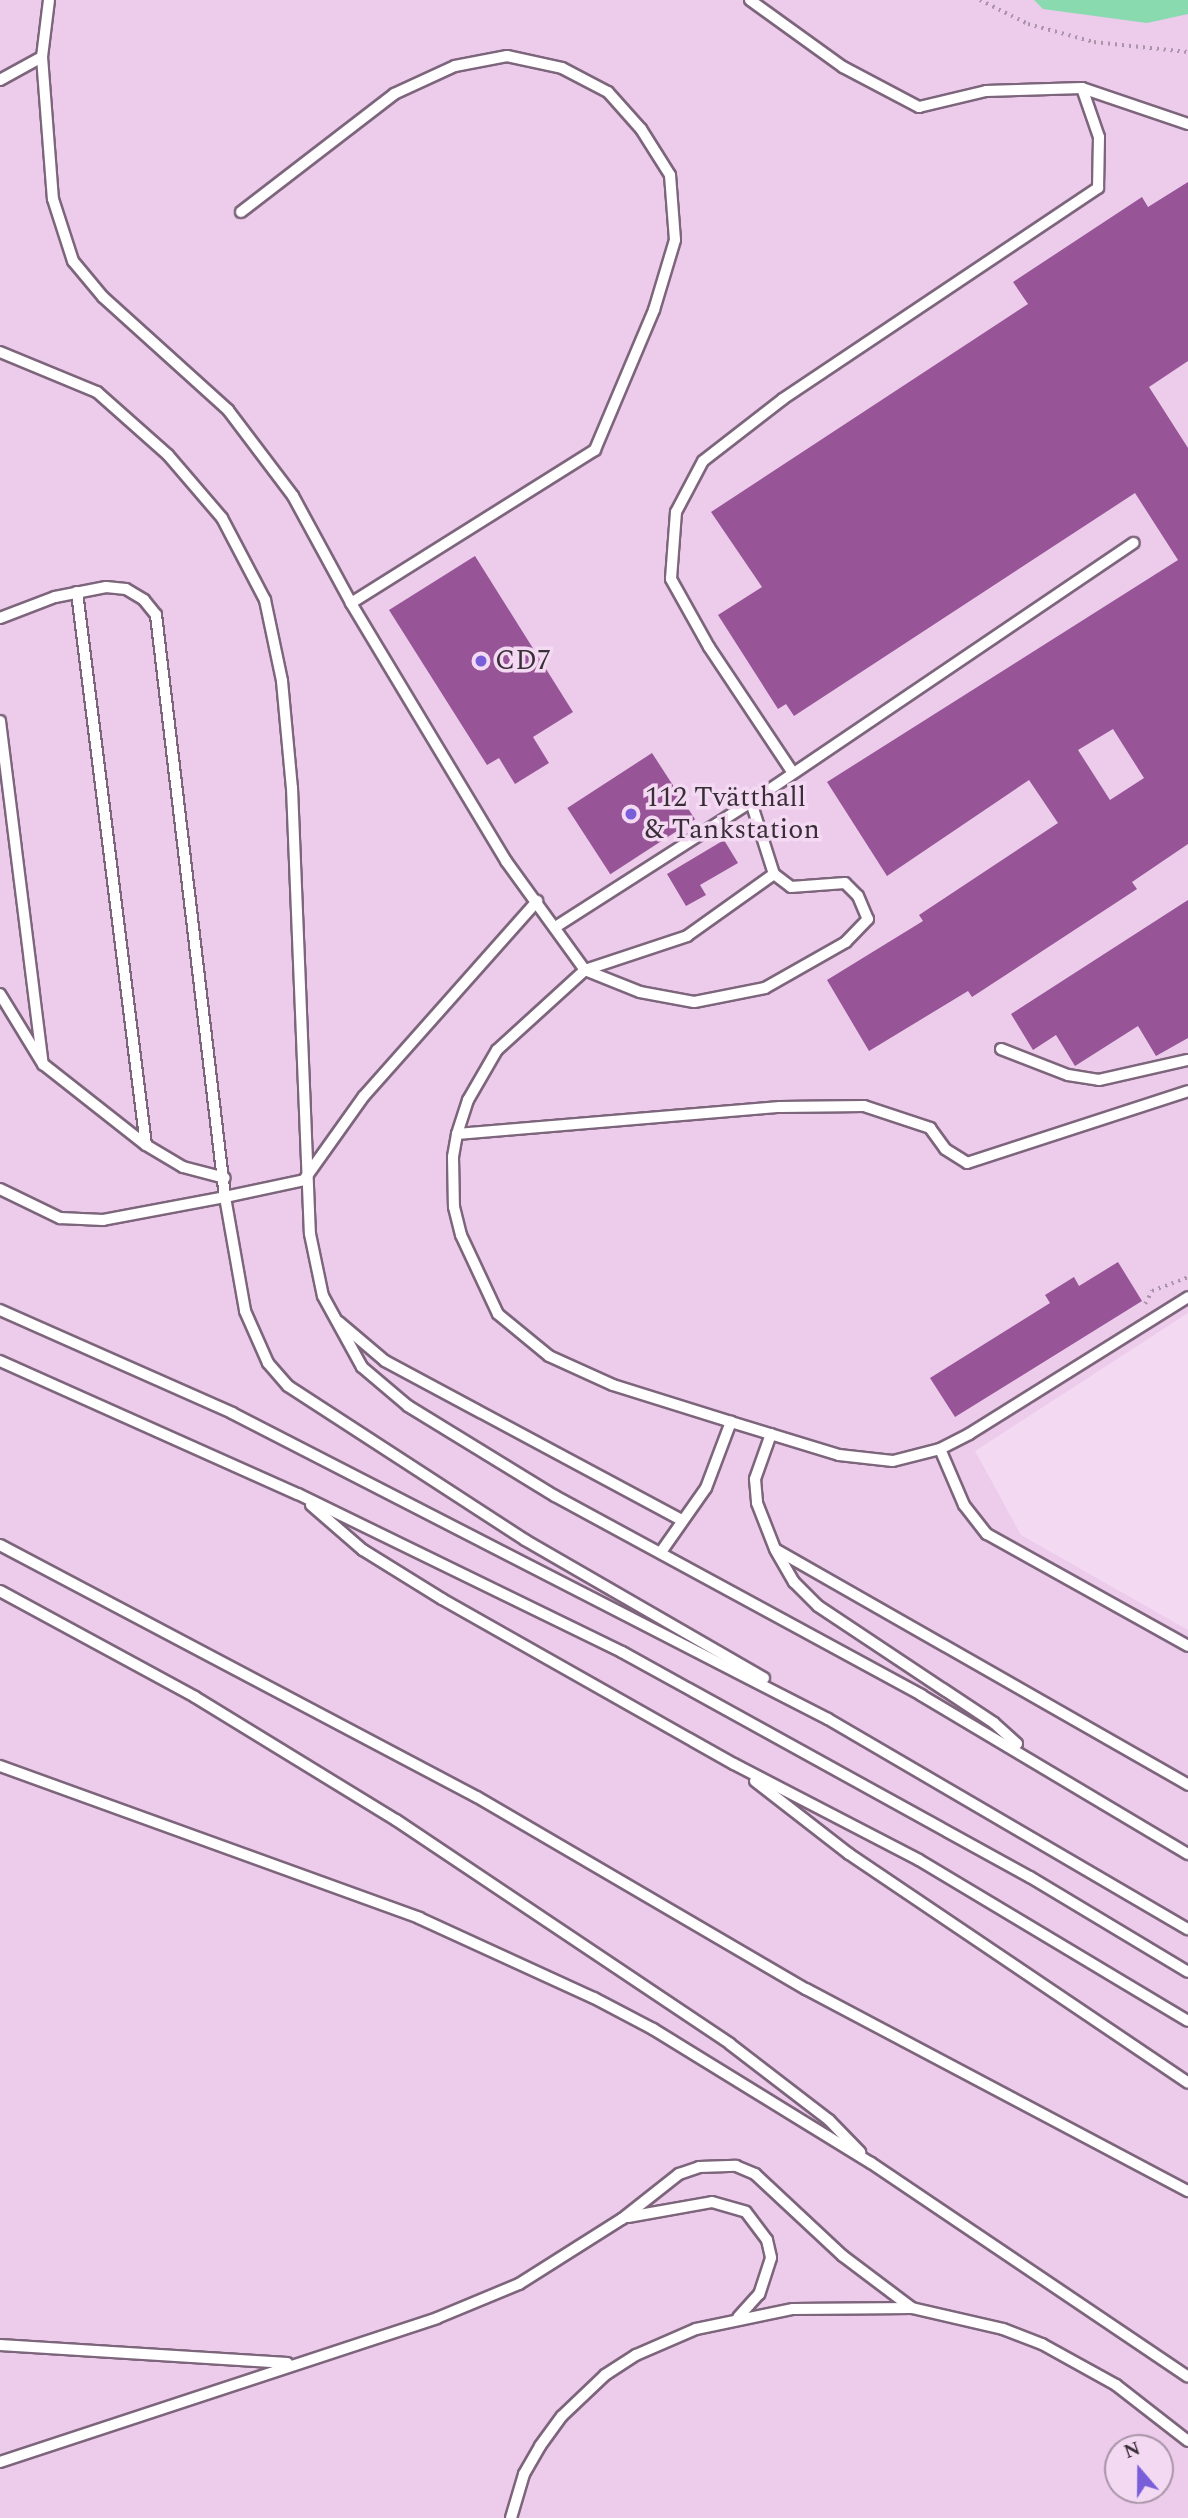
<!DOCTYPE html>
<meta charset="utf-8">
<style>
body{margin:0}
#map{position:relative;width:1188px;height:2518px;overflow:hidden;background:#f4d9f3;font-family:Spectral,serif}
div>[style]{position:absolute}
.built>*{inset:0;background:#eccbeb}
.green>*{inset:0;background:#89daaf}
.building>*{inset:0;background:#975597;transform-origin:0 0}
.path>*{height:3.5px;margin-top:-1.75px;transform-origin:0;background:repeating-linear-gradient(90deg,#a994a8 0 2px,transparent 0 7px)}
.roads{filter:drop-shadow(2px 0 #7d657c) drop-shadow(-2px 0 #7d657c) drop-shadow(0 2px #7d657c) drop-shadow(0 -2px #7d657c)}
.service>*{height:10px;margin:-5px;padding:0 5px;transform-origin:5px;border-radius:5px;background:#fff}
.dots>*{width:19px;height:19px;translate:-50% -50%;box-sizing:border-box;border:4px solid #f4d9f3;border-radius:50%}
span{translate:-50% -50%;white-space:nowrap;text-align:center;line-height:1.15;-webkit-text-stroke:7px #f4d9f3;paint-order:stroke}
.poi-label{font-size:28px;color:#392e38}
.left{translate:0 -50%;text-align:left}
.north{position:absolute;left:1104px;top:2434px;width:70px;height:70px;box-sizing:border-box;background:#f4d9f3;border:2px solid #a995a8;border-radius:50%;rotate:340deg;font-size:19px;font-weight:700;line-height:28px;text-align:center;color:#392e38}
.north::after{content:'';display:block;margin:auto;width:24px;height:32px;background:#795ed9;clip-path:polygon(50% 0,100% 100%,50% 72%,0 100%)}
</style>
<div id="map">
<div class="built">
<i style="clip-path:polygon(evenodd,0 0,1188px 0,1188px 1313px,975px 1451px,1021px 1535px,1188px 1630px,1188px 2518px,0 2518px,0 0,1118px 2448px,1160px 2448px,1160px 2490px,1118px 2490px,1118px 2448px)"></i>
</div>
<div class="green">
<i style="clip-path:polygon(1034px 0,1188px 0,1188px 14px,1147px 23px,1043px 9px)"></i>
</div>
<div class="building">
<i style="clip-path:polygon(evenodd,1188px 182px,1188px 361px,1149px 387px,1188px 448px,1188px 844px,1132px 882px,1137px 889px,972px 997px,968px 991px,869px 1051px,827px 980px,923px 921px,919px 915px,1058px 823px,1029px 780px,887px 876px,827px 782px,1178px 560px,1135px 493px,794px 716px,786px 704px,778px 709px,718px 615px,762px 587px,711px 512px,1028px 304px,1013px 282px,1142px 197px,1148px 207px,1188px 182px,1113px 729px,1144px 778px,1110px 800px,1078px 750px,1113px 729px)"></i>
<i style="clip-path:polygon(475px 556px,573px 712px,533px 737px,549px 763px,515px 784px,499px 758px,487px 765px,389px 610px)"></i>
<i style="left:652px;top:753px;width:79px;height:101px;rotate:57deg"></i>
<i style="clip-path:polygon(724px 840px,738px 863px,700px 885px,706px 895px,686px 906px,667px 874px)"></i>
<i style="clip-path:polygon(1188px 900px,1188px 1038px,1156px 1056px,1138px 1026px,1075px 1066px,1056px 1035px,1033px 1050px,1011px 1014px)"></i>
<i style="clip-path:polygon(1118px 1262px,1142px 1301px,955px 1417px,930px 1378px,1050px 1303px,1045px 1295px,1074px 1277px,1079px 1286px)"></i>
</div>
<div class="path">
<i style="left:980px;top:0;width:54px;rotate:26.6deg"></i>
<i style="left:1028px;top:24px;width:68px;rotate:15.3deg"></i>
<i style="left:1094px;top:42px;width:95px;rotate:6.1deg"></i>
<i style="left:1145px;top:1304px;width:15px;rotate:-62deg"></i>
<i style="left:1152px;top:1291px;width:39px;rotate:-21deg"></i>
</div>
<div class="roads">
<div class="service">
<i style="left:750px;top:0;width:115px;rotate:35.8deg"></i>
<i style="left:843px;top:67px;width:86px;rotate:27.8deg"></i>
<i style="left:919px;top:107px;width:69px;rotate:-13.4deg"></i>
<i style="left:986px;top:91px;width:96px;rotate:-1.8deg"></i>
<i style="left:1082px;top:88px;width:52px;rotate:70.9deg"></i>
<i style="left:1099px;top:137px;width:51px;rotate:91.1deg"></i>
<i style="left:1098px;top:188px;width:379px;rotate:146.2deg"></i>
<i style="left:783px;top:399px;width:101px;rotate:142.2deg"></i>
<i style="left:703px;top:461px;width:58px;rotate:117.9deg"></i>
<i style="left:676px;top:512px;width:67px;rotate:94.3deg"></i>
<i style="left:671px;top:579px;width:78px;rotate:60.8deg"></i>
<i style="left:709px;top:647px;width:151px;rotate:56.3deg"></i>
<i style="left:42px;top:57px;width:142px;rotate:85.6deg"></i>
<i style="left:53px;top:199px;width:65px;rotate:72.1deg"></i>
<i style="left:73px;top:261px;width:47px;rotate:50.2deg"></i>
<i style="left:103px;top:297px;width:169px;rotate:42.1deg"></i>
<i style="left:228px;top:410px;width:108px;rotate:52.9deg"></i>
<i style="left:293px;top:496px;width:122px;rotate:61.5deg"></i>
<i style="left:351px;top:603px;width:301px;rotate:59deg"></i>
<i style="left:506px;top:861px;width:135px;rotate:54.1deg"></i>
<i style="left:585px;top:970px;width:108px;rotate:-18.4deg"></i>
<i style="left:687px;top:936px;width:107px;rotate:-35.5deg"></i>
<i style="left:0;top:80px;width:48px;rotate:-28.7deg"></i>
<i style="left:42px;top:57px;width:57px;rotate:-83deg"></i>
<i style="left:1082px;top:88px;width:112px;rotate:18.8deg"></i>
<i style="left:241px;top:212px;width:193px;rotate:-37.6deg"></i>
<i style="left:394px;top:94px;width:67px;rotate:-24.7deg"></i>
<i style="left:455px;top:66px;width:53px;rotate:-10.9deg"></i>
<i style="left:507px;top:56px;width:56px;rotate:12.3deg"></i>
<i style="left:562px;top:68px;width:52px;rotate:27.6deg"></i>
<i style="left:608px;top:92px;width:50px;rotate:48.3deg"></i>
<i style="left:641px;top:129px;width:54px;rotate:57.8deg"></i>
<i style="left:670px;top:175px;width:65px;rotate:85.6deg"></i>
<i style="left:675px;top:240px;width:73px;rotate:106.7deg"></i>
<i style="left:654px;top:310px;width:152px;rotate:112.9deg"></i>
<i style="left:595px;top:450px;width:288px;rotate:147.9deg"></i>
<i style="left:0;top:352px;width:105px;rotate:22.4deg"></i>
<i style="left:97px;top:392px;width:95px;rotate:41.6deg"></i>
<i style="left:168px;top:455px;width:83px;rotate:49.4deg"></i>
<i style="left:222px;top:518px;width:93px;rotate:62.3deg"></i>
<i style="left:265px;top:600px;width:83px;rotate:78.1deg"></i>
<i style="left:282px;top:681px;width:107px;rotate:84.7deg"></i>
<i style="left:292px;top:788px;width:446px;rotate:87.7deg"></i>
<i style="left:310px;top:1234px;width:63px;rotate:78.2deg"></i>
<i style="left:323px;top:1296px;width:81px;rotate:61.2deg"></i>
<i style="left:362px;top:1367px;width:60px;rotate:40.3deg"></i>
<i style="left:408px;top:1406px;width:172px;rotate:31.5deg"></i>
<i style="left:555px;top:1496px;width:417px;rotate:28.5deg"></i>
<i style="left:921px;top:1695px;width:311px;rotate:30.8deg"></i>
<i style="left:77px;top:592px;width:557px;rotate:82.89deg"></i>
<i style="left:0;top:618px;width:59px;rotate:-20.9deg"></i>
<i style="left:55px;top:597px;width:52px;rotate:-11.1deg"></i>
<i style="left:106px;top:587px;width:20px;rotate:6deg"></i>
<i style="left:126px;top:589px;width:21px;rotate:31deg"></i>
<i style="left:144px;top:600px;width:19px;rotate:51deg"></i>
<i style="left:156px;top:615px;width:586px;rotate:83.24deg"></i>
<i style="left:225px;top:1197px;width:81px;rotate:-12.1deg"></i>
<i style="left:304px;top:1180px;width:103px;rotate:-54.5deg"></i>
<i style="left:364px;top:1096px;width:261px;rotate:-48.4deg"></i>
<i style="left:0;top:721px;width:346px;rotate:82.9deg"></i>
<i style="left:43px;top:1064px;width:131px;rotate:38.2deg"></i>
<i style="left:146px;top:1145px;width:43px;rotate:30.7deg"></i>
<i style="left:183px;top:1167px;width:43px;rotate:14.7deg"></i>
<i style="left:751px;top:802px;width:462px;rotate:-34.1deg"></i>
<i style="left:557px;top:926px;width:230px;rotate:-32.6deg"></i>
<i style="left:751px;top:802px;width:76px;rotate:72.3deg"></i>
<i style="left:774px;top:874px;width:21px;rotate:37deg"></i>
<i style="left:791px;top:887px;width:54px;rotate:-4.2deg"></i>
<i style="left:845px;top:883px;width:18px;rotate:45deg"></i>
<i style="left:858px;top:896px;width:25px;rotate:67deg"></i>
<i style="left:868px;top:919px;width:32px;rotate:134deg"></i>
<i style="left:846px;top:942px;width:93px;rotate:150.4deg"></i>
<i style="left:765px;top:988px;width:72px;rotate:168.8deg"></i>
<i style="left:694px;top:1002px;width:55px;rotate:-169.5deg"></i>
<i style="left:640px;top:992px;width:59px;rotate:-158.2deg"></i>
<i style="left:585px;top:970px;width:119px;rotate:137.7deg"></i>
<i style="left:497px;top:1050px;width:58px;rotate:120.1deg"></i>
<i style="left:468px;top:1100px;width:36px;rotate:108deg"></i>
<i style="left:457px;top:1134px;width:23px;rotate:100deg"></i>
<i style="left:453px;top:1157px;width:50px;rotate:88.9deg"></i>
<i style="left:454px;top:1207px;width:29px;rotate:76deg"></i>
<i style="left:461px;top:1235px;width:87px;rotate:64.9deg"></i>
<i style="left:498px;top:1314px;width:66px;rotate:39.5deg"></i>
<i style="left:549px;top:1356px;width:70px;rotate:24.4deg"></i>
<i style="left:613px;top:1385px;width:124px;rotate:17.4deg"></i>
<i style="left:731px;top:1422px;width:113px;rotate:17deg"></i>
<i style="left:839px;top:1455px;width:54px;rotate:6.3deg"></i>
<i style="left:893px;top:1461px;width:49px;rotate:-14.3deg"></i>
<i style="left:940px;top:1449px;width:33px;rotate:-27deg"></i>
<i style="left:969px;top:1434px;width:258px;rotate:-32deg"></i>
<i style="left:0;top:994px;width:79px;rotate:58.5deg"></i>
<i style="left:1001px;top:1049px;width:72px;rotate:21.2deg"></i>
<i style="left:1068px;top:1075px;width:31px;rotate:9deg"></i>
<i style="left:1099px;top:1080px;width:91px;rotate:-12.7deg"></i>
<i style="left:457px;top:1134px;width:324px;rotate:-4.8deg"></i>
<i style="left:780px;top:1107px;width:84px;rotate:-0.7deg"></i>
<i style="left:864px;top:1106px;width:70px;rotate:18.4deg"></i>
<i style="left:930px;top:1128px;width:26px;rotate:54deg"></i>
<i style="left:945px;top:1149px;width:26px;rotate:32deg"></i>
<i style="left:967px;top:1163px;width:232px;rotate:-18deg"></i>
<i style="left:0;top:1189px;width:67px;rotate:25.8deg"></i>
<i style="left:60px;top:1218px;width:43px;rotate:2.7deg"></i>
<i style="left:103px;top:1220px;width:124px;rotate:-10.7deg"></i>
<i style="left:225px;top:1197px;width:116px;rotate:80deg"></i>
<i style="left:245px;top:1311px;width:57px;rotate:66.1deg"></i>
<i style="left:268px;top:1363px;width:30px;rotate:49deg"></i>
<i style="left:288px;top:1386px;width:283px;rotate:33deg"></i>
<i style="left:525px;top:1540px;width:276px;rotate:30deg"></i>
<i style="left:0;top:1310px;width:254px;rotate:23.9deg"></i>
<i style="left:232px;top:1413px;width:670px;rotate:27.18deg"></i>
<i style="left:828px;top:1719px;width:417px;rotate:30.3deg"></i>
<i style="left:339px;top:1322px;width:60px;rotate:40.3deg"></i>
<i style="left:385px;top:1361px;width:337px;rotate:28.2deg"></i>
<i style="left:0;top:1361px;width:326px;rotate:24.1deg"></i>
<i style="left:298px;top:1494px;width:360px;rotate:26deg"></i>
<i style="left:622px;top:1652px;width:466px;rotate:28.9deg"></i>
<i style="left:1030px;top:1877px;width:184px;rotate:31deg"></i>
<i style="left:771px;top:1434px;width:48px;rotate:109.6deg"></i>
<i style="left:755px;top:1479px;width:24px;rotate:85deg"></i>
<i style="left:757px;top:1503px;width:49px;rotate:68.6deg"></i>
<i style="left:775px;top:1549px;width:476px;rotate:29.7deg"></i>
<i style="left:940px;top:1449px;width:61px;rotate:66.8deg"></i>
<i style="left:964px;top:1505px;width:37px;rotate:52deg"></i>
<i style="left:987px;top:1534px;width:230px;rotate:29.1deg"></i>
<i style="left:311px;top:1505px;width:69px;rotate:40.9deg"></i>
<i style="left:363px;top:1550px;width:93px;rotate:31.8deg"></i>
<i style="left:442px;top:1599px;width:335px;rotate:29.5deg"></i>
<i style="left:734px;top:1764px;width:208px;rotate:27.4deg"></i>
<i style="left:919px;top:1860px;width:313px;rotate:30.9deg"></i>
<i style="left:0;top:1545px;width:539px;rotate:27.85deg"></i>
<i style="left:477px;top:1797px;width:381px;rotate:30.3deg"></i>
<i style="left:806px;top:1989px;width:432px;rotate:27.9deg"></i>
<i style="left:776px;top:1551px;width:36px;rotate:60deg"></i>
<i style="left:794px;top:1582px;width:34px;rotate:45deg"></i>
<i style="left:818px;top:1606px;width:211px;rotate:33.6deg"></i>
<i style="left:994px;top:1723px;width:31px;rotate:42deg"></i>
<i style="left:661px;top:1552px;width:78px;rotate:-54.9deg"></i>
<i style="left:706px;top:1488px;width:71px;rotate:-69.3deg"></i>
<i style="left:0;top:1591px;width:222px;rotate:28.5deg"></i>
<i style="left:195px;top:1697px;width:236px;rotate:31.5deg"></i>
<i style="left:396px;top:1820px;width:402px;rotate:33.8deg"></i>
<i style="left:730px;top:2044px;width:125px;rotate:37.5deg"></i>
<i style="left:829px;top:2120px;width:45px;rotate:45.9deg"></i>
<i style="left:0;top:1766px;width:446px;rotate:19.9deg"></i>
<i style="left:419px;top:1918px;width:192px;rotate:24.6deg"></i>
<i style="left:594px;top:1998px;width:67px;rotate:27.7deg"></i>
<i style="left:653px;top:2029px;width:256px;rotate:31.6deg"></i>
<i style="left:871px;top:2163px;width:382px;rotate:34deg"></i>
<i style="left:755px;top:1781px;width:119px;rotate:37.8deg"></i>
<i style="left:849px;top:1854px;width:409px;rotate:34deg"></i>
<i style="left:628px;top:2217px;width:85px;rotate:-10.1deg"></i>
<i style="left:712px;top:2202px;width:35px;rotate:16deg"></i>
<i style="left:746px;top:2212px;width:35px;rotate:53deg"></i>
<i style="left:767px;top:2240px;width:18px;rotate:77deg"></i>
<i style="left:771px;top:2258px;width:38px;rotate:108deg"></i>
<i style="left:759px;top:2294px;width:31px;rotate:132deg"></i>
<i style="left:0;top:2345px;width:288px;rotate:3.6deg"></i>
<i style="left:0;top:2462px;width:460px;rotate:-18.2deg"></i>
<i style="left:437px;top:2318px;width:89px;rotate:-22.5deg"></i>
<i style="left:519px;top:2284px;width:122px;rotate:-32.3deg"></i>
<i style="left:622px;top:2219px;width:73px;rotate:-38.3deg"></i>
<i style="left:679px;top:2174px;width:21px;rotate:-19deg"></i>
<i style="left:699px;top:2167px;width:37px;rotate:-2deg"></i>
<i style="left:736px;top:2166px;width:21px;rotate:23deg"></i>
<i style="left:755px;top:2174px;width:120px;rotate:43deg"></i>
<i style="left:843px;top:2256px;width:86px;rotate:37deg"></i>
<i style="left:511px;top:2518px;width:46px;rotate:-73.5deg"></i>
<i style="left:524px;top:2474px;width:32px;rotate:-60deg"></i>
<i style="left:540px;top:2446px;width:37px;rotate:-54deg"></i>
<i style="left:562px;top:2416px;width:59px;rotate:-43.6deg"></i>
<i style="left:605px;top:2375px;width:37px;rotate:-33deg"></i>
<i style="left:636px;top:2355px;width:65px;rotate:-23.4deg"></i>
<i style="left:696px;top:2329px;width:99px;rotate:-11.7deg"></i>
<i style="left:793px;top:2309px;width:119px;rotate:-0.5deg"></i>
<i style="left:912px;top:2308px;width:93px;rotate:13deg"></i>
<i style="left:1003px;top:2329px;width:42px;rotate:21deg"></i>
<i style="left:1042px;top:2344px;width:85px;rotate:29deg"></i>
<i style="left:1116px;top:2385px;width:91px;rotate:37.9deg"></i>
</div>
</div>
<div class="dots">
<i style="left:481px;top:661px;background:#795ed9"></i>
<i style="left:631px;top:814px;background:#795ed9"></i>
</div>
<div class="poi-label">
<span class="left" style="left:495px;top:661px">CD7</span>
<span class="left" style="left:645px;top:814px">112 Tvätthall<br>&amp; Tankstation</span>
</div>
<div class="north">N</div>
</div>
